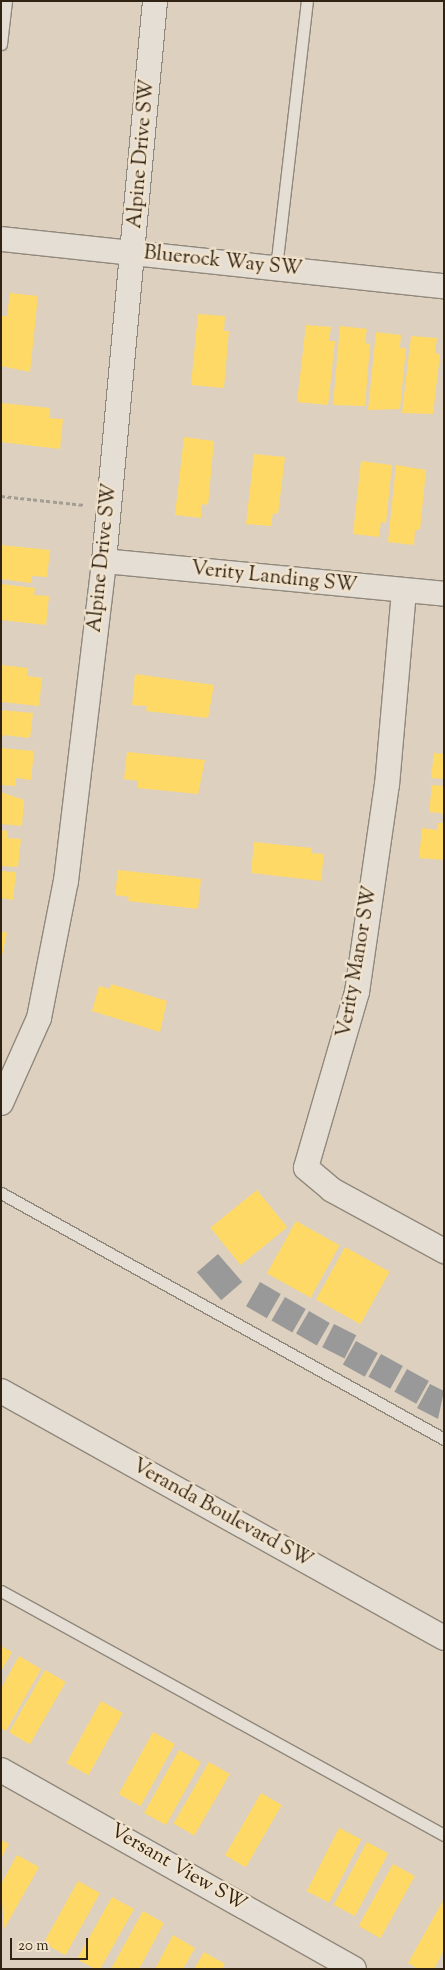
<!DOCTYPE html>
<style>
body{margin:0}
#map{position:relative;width:445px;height:1970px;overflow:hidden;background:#ddd0be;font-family:"Sorts Mill Goudy",serif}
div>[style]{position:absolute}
.homes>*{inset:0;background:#ffd966;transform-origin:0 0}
.industry>*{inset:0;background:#999;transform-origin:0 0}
.path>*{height:3px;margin-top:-1.5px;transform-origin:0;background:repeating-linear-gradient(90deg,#a39d94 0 4px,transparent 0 6.5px)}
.roads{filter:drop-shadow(1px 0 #91887c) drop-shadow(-1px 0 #91887c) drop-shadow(0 1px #91887c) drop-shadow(0 -1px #91887c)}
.lane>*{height:11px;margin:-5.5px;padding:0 5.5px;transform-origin:5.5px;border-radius:5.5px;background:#e4ded4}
.street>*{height:24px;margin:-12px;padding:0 12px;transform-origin:12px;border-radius:12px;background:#e4ded4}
span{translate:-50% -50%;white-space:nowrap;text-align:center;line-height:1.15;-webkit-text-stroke:5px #f1e2cc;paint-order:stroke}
.street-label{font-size:20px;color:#302314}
.frame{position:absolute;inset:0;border:2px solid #302314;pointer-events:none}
.scale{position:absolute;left:10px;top:1938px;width:78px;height:22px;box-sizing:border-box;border:2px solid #302314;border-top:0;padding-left:6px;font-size:15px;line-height:18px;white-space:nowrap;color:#302314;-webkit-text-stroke:4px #f1e2cc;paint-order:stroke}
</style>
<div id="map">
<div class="homes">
<i style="clip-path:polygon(10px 293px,38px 296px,30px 372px,1px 366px,1px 316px,7px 316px)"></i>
<i style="clip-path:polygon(198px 314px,225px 316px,224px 331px,229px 331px,224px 388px,191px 385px)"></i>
<i style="clip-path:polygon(306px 325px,331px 327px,329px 341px,335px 341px,328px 405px,297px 402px)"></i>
<i style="clip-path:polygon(340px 326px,367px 329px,365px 343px,370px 344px,365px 406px,333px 405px)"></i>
<i style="clip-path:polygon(376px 332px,401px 335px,400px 348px,406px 348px,400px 409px,368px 410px)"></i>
<i style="clip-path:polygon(411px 336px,437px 338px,435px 353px,440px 354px,433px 414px,402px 413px)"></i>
<i style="clip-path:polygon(1px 403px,50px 408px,49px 418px,63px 419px,60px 449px,1px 442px)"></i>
<i style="clip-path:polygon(184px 437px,214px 441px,208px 505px,202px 504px,201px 518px,175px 515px)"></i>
<i style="clip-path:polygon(254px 454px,285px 457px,278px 514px,273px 513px,271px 526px,246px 524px)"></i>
<i style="clip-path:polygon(361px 461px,392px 465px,386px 523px,381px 522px,379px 537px,353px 534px)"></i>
<i style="clip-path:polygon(396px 465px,426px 470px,420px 530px,415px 530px,414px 545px,388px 542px)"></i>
<i style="clip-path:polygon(1px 545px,50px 550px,47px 577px,32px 576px,31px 583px,1px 579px)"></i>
<i style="clip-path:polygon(1px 584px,35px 588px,34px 595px,49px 596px,46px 625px,1px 620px)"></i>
<i style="clip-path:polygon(1px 665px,28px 668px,27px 676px,42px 678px,39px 706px,1px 702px)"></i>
<i style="clip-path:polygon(135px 674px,214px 685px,208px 718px,146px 711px,147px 706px,132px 705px)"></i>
<i style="clip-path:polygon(1px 710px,33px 713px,30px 738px,3px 735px,1px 741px)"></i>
<i style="clip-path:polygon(1px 748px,34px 751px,31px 780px,16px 778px,15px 786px,1px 785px)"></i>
<i style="clip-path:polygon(127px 752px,205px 760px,198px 794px,138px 788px,138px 781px,124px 779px)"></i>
<i style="clip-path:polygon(434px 753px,444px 754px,444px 779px,431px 778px)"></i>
<i style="clip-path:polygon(432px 785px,444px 786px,444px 818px,442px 813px,429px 812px)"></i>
<i style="clip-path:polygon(1px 792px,24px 800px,22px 826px,1px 824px)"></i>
<i style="clip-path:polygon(438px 823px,444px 823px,444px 860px,419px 858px,422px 828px,437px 830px)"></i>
<i style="clip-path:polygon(1px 830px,7px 831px,7px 838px,21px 839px,18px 867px,1px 866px)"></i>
<i style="clip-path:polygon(254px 842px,312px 848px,311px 853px,324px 854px,321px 881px,251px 873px)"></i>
<i style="clip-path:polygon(118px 870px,201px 879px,198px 909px,128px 901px,129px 897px,115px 895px)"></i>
<i style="clip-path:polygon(1px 871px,16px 872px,13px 900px,1px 898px)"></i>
<i style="clip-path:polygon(1px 931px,7px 933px,2px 956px,1px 956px)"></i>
<i style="clip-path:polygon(111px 984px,167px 1001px,160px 1032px,92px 1011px,99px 986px,110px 989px)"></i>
<i style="left:257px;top:1190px;width:48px;height:60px;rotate:51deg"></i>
<i style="left:296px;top:1221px;width:50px;height:60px;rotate:29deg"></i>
<i style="left:345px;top:1247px;width:51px;height:60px;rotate:29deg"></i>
<i style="clip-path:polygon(1px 1646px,12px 1652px,1px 1671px)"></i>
<i style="clip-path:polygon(19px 1656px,41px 1669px,6px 1731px,1px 1728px,1px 1689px)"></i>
<i style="left:45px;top:1670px;width:24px;height:72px;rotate:30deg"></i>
<i style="left:101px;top:1701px;width:25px;height:71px;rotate:29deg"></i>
<i style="left:153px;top:1732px;width:25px;height:71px;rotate:29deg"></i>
<i style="left:179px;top:1750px;width:25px;height:72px;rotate:29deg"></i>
<i style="left:209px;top:1762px;width:24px;height:71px;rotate:30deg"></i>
<i style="left:261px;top:1793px;width:24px;height:72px;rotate:30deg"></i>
<i style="left:339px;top:1828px;width:25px;height:71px;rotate:27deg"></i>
<i style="clip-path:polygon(1px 1840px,9px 1844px,1px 1858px)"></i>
<i style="left:367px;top:1842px;width:24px;height:71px;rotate:28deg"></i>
<i style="clip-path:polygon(17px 1855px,39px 1867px,4px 1929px,1px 1884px)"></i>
<i style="left:393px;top:1864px;width:25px;height:71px;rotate:29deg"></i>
<i style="left:78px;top:1881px;width:25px;height:71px;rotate:29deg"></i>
<i style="clip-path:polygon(112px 1897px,134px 1909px,100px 1969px,95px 1969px,77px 1959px)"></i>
<i style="clip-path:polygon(444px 1899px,444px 1950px,434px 1969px,418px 1969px,408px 1963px)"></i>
<i style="clip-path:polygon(143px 1911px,164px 1923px,139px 1969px,111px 1969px)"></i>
<i style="clip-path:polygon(173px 1935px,195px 1948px,183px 1969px,155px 1969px)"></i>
<i style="clip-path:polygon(204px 1952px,225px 1964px,222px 1969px,194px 1969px)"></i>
</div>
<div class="industry">
<i style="left:218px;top:1254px;width:37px;height:28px;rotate:49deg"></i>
<i style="left:260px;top:1282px;width:24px;height:28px;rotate:30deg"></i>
<i style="left:285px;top:1297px;width:24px;height:27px;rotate:30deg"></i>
<i style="left:309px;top:1311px;width:24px;height:26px;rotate:30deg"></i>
<i style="left:334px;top:1324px;width:25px;height:26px;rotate:27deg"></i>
<i style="left:356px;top:1341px;width:25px;height:27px;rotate:29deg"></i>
<i style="left:381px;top:1354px;width:25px;height:26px;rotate:29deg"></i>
<i style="left:407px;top:1369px;width:25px;height:26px;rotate:29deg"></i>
<i style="clip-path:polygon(430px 1384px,444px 1391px,438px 1419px,417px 1408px)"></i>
</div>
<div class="path">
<i style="left:1px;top:496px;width:84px;rotate:6.1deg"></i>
</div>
<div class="roads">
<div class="lane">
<i style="left:1px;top:44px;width:43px;rotate:-83.4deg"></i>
<i style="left:276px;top:268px;width:269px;rotate:-83.4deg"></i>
<i style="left:1px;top:1193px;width:507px;rotate:29.04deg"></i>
<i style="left:1px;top:1591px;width:506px;rotate:28.85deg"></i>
</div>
<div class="street">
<i style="left:1px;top:239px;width:445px;rotate:6.1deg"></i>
<i style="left:104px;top:561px;width:342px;rotate:5.5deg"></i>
<i style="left:404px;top:591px;width:194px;rotate:95deg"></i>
<i style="left:387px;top:784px;width:210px;rotate:98.2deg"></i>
<i style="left:357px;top:992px;width:183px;rotate:106.2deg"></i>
<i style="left:306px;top:1168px;width:34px;rotate:40deg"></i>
<i style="left:332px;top:1190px;width:128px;rotate:28.6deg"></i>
<i style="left:1px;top:1103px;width:93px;rotate:-65.9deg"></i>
<i style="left:39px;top:1018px;width:140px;rotate:-78.9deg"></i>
<i style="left:66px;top:881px;width:322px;rotate:-83.2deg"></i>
<i style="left:104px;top:561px;width:562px;rotate:-84.8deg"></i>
<i style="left:1px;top:1391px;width:507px;rotate:29.14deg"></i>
<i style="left:1px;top:1770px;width:405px;rotate:29.4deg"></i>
</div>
</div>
<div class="street-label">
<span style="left:142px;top:154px;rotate:-85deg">Alpine Drive SW</span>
<span style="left:223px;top:262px;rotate:6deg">Bluerock Way SW</span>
<span style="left:103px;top:558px;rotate:-84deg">Alpine Drive SW</span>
<span style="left:274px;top:578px;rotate:6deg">Verity Landing SW</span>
<span style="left:358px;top:962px;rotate:-80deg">Verity Manor SW</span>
<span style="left:222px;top:1514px;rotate:29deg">Veranda Boulevard SW</span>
<span style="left:178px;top:1868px;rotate:30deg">Versant View SW</span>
</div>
<div class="frame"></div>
<div class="scale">20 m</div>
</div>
